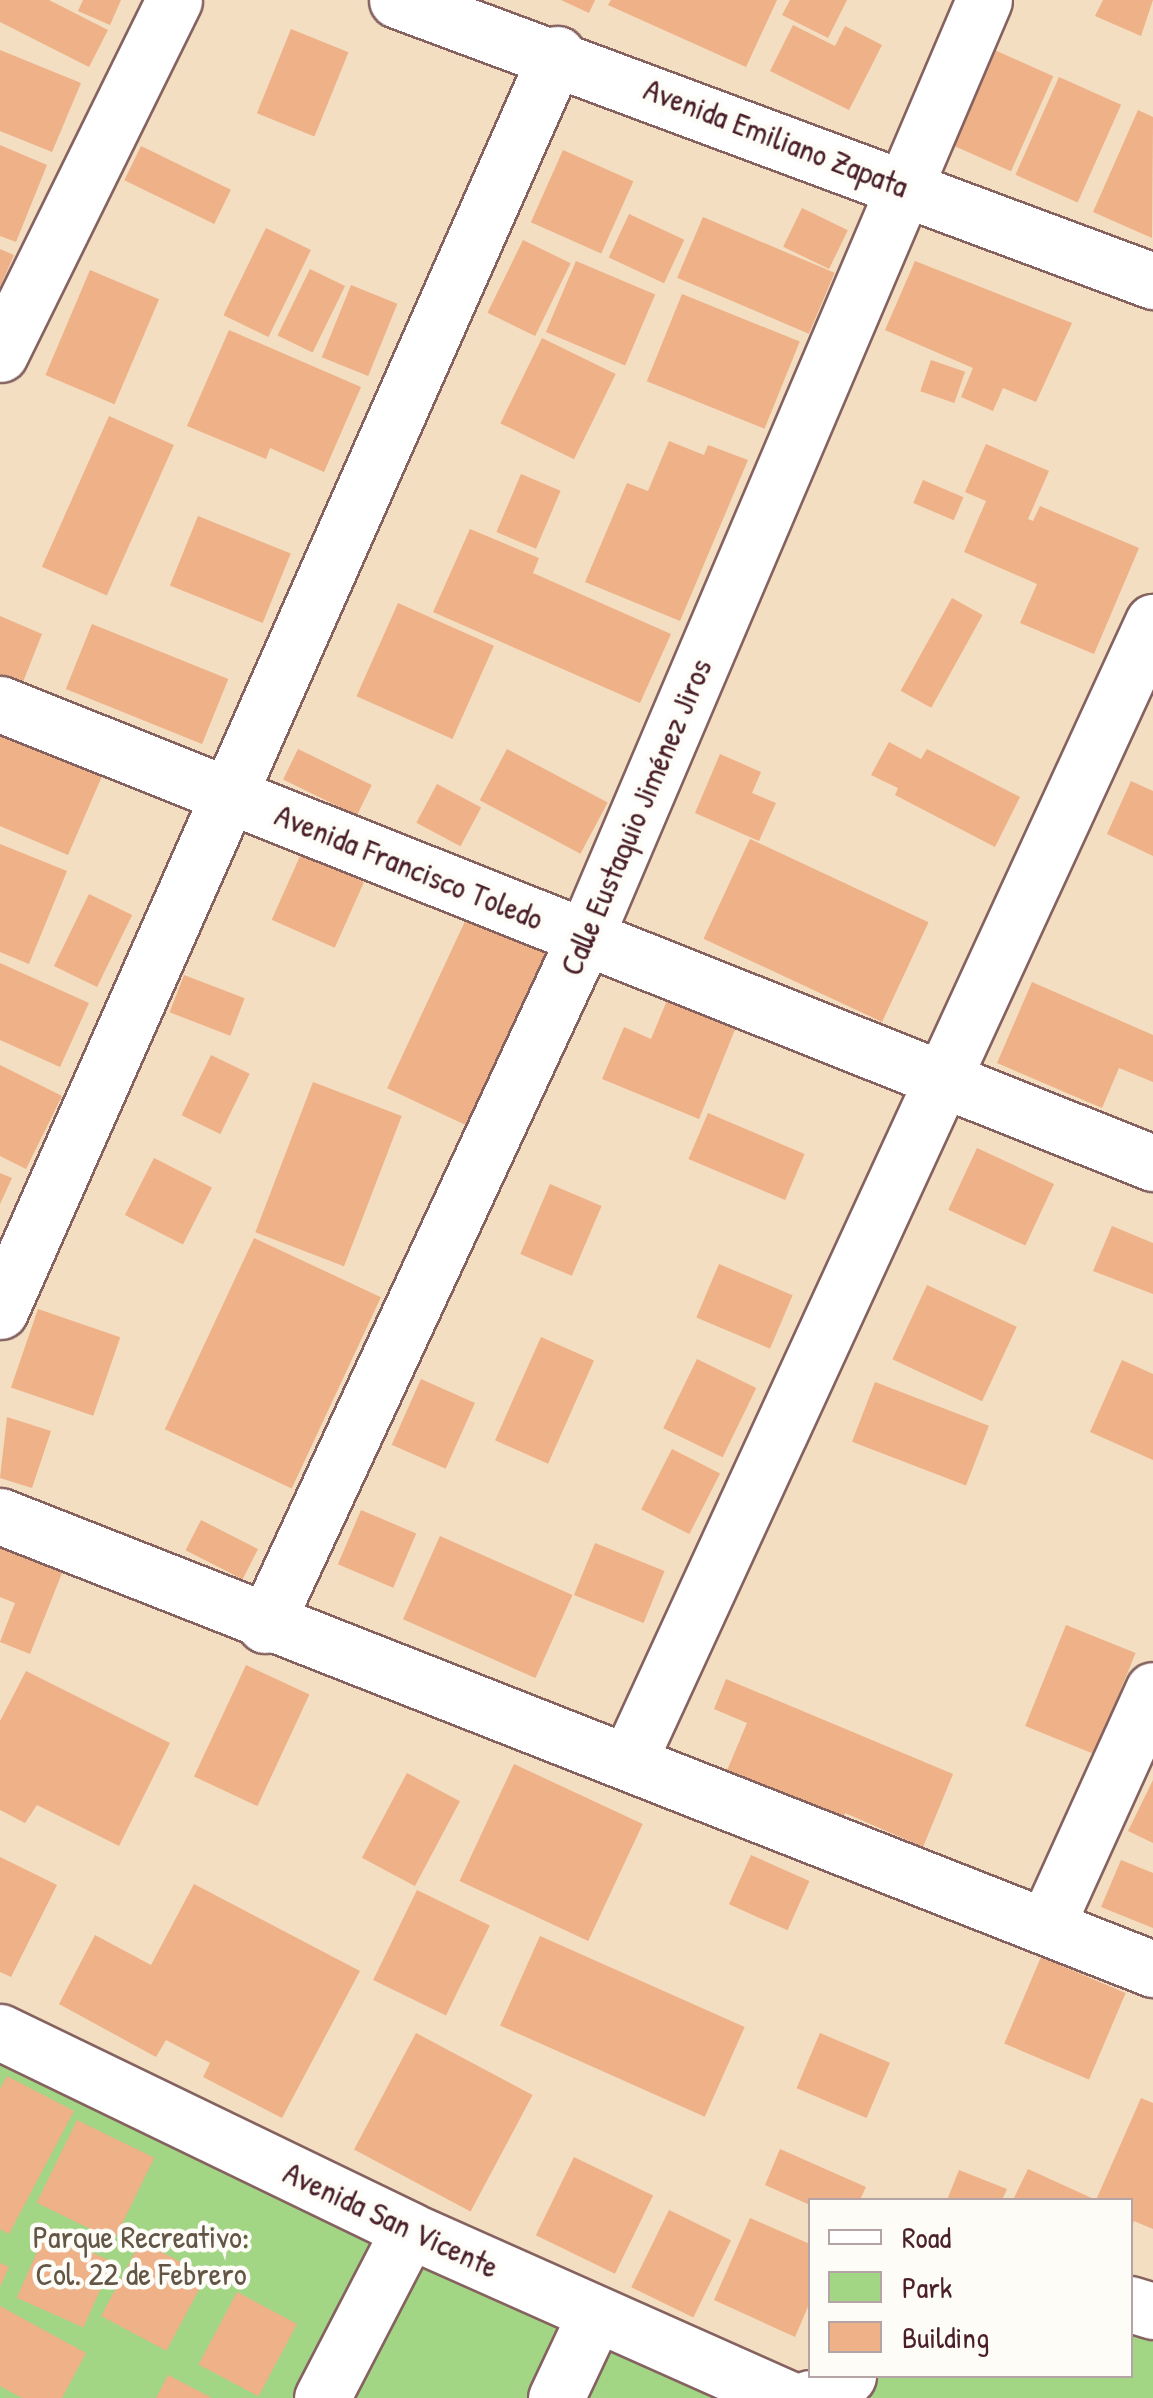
<!DOCTYPE html>
<meta charset="utf-8">
<style>
body{margin:0}
#map{position:relative;width:1153px;height:2398px;overflow:hidden;background:#f3dec1;font-family:"Patrick Hand",sans-serif}
div>[style]{position:absolute}
.green>*{inset:0;background:#a2d584}
.building>*{inset:0;background:#eeb188;transform-origin:0 0}
.roads{filter:drop-shadow(2px 0 #856260) drop-shadow(-2px 0 #856260) drop-shadow(0 2px #856260) drop-shadow(0 -2px #856260)}
.street>*{height:55px;margin:-27.5px;padding:0 27.5px;transform-origin:27.5px;border-radius:27.5px;background:#fff}
span{translate:-50% -50%;white-space:nowrap;text-align:center;line-height:1.15;-webkit-text-stroke:9px #fdfcf7;paint-order:stroke}
.street-label{font-size:32px;color:#4a1f2b}
.park-label{font-size:32px;color:#645646}
.legend{position:absolute;left:808px;top:2198px;width:325px;height:180px;box-sizing:border-box;background:#fdfcf7;border:2px solid #b5a4a5;margin:0;padding:12px 18px;list-style:none;font-size:30px;color:#4a1f2b}
.legend li{display:flex;align-items:center;gap:20px;height:50px}
.legend b{width:50px;border:2px solid #b5a4a5}
</style>
<div id="map">
<div class="green">
<i style="clip-path:polygon(0 2032px,821px 2398px,841px 2376px,1130px 2376px,1131px 2314px,1153px 2319px,1153px 2398px,0 2398px)"></i>
</div>
<div class="building">
<i style="clip-path:polygon(0 0,49px 0,108px 30px,89px 67px,0 22px)"></i>
<i style="clip-path:polygon(83px 0,121px 0,110px 25px,78px 11px)"></i>
<i style="clip-path:polygon(561px 0,595px 0,589px 13px)"></i>
<i style="clip-path:polygon(611px 0,777px 0,746px 67px,608px 5px)"></i>
<i style="clip-path:polygon(790px 0,847px 0,828px 38px,782px 15px)"></i>
<i style="clip-path:polygon(1103px 0,1153px 0,1141px 36px,1095px 16px)"></i>
<i style="clip-path:polygon(793px 25px,835px 46px,845px 26px,882px 45px,849px 110px,770px 71px)"></i>
<i style="left:291px;top:29px;width:62px;height:91px;rotate:22deg"></i>
<i style="left:972px;top:40px;width:89px;height:104px;rotate:24deg"></i>
<i style="clip-path:polygon(0 50px,81px 83px,52px 152px,0 131px)"></i>
<i style="left:1059px;top:77px;width:68px;height:107px;rotate:24deg"></i>
<i style="clip-path:polygon(1138px 110px,1153px 117px,1152px 238px,1093px 212px)"></i>
<i style="clip-path:polygon(0 145px,47px 165px,16px 242px,0 236px)"></i>
<i style="left:141px;top:146px;width:100px;height:38px;rotate:26deg"></i>
<i style="left:563px;top:150px;width:77px;height:79px;rotate:24deg"></i>
<i style="left:802px;top:208px;width:51px;height:43px;rotate:26deg"></i>
<i style="left:629px;top:214px;width:61px;height:48px;rotate:25deg"></i>
<i style="left:703px;top:217px;width:143px;height:66px;rotate:23deg"></i>
<i style="left:266px;top:228px;width:50px;height:97px;rotate:26deg"></i>
<i style="left:523px;top:240px;width:53px;height:81px;rotate:26deg"></i>
<i style="clip-path:polygon(0 249px,14px 255px,0 287px)"></i>
<i style="left:576px;top:261px;width:86px;height:77px;rotate:23deg"></i>
<i style="clip-path:polygon(915px 261px,1072px 323px,1036px 402px,1003px 388px,993px 411px,961px 397px,973px 368px,885px 330px)"></i>
<i style="left:310px;top:269px;width:39px;height:74px;rotate:26deg"></i>
<i style="left:90px;top:270px;width:75px;height:114px;rotate:23deg"></i>
<i style="left:351px;top:285px;width:50px;height:78px;rotate:22deg"></i>
<i style="left:682px;top:294px;width:127px;height:94px;rotate:22deg"></i>
<i style="clip-path:polygon(229px 330px,361px 387px,324px 472px,270px 448px,266px 459px,187px 426px)"></i>
<i style="left:542px;top:338px;width:82px;height:95px;rotate:26deg"></i>
<i style="left:931px;top:360px;width:36px;height:33px;rotate:19deg"></i>
<i style="left:109px;top:416px;width:71px;height:165px;rotate:24deg"></i>
<i style="clip-path:polygon(669px 441px,704px 455px,708px 445px,748px 460px,680px 621px,585px 582px,627px 483px,648px 491px)"></i>
<i style="clip-path:polygon(986px 444px,1049px 471px,1028px 519px,1033px 521px,1040px 506px,1139px 548px,1094px 654px,1020px 623px,1037px 584px,964px 552px,986px 501px,965px 492px)"></i>
<i style="left:521px;top:474px;width:43px;height:63px;rotate:23deg"></i>
<i style="left:923px;top:480px;width:44px;height:25px;rotate:23deg"></i>
<i style="left:198px;top:516px;width:100px;height:75px;rotate:22deg"></i>
<i style="clip-path:polygon(470px 529px,539px 558px,533px 573px,671px 634px,640px 703px,433px 612px)"></i>
<i style="left:952px;top:598px;width:35px;height:106px;rotate:29deg"></i>
<i style="left:398px;top:603px;width:105px;height:102px;rotate:24deg"></i>
<i style="clip-path:polygon(0 616px,42px 634px,21px 687px,0 678px)"></i>
<i style="left:92px;top:624px;width:147px;height:70px;rotate:22deg"></i>
<i style="clip-path:polygon(0 712px,109px 760px,68px 855px,0 826px)"></i>
<i style="clip-path:polygon(889px 742px,921px 759px,927px 749px,1020px 797px,995px 847px,895px 795px,898px 788px,871px 775px)"></i>
<i style="left:298px;top:749px;width:82px;height:34px;rotate:26deg"></i>
<i style="left:507px;top:749px;width:114px;height:58px;rotate:28deg"></i>
<i style="clip-path:polygon(720px 754px,761px 772px,752px 793px,776px 803px,759px 841px,695px 813px)"></i>
<i style="clip-path:polygon(1131px 781px,1153px 791px,1153px 856px,1107px 834px)"></i>
<i style="left:437px;top:784px;width:50px;height:44px;rotate:28deg"></i>
<i style="left:750px;top:839px;width:197px;height:110px;rotate:25deg"></i>
<i style="clip-path:polygon(0 844px,67px 871px,29px 964px,0 952px)"></i>
<i style="left:301px;top:854px;width:69px;height:72px;rotate:24deg"></i>
<i style="left:89px;top:894px;width:48px;height:80px;rotate:26deg"></i>
<i style="left:467px;top:917px;width:89px;height:189px;rotate:25deg"></i>
<i style="clip-path:polygon(0 963px,89px 1003px,60px 1067px,0 1040px)"></i>
<i style="left:184px;top:975px;width:65px;height:40px;rotate:21deg"></i>
<i style="clip-path:polygon(1032px 982px,1153px 1035px,1153px 1082px,1119px 1068px,1102px 1108px,997px 1063px)"></i>
<i style="clip-path:polygon(668px 998px,736px 1027px,699px 1119px,602px 1079px,624px 1027px,651px 1039px)"></i>
<i style="left:211px;top:1055px;width:43px;height:67px;rotate:26deg"></i>
<i style="clip-path:polygon(0 1065px,62px 1096px,26px 1169px,0 1156px)"></i>
<i style="left:313px;top:1082px;width:95px;height:161px;rotate:21deg"></i>
<i style="left:708px;top:1113px;width:105px;height:50px;rotate:23deg"></i>
<i style="left:977px;top:1148px;width:85px;height:68px;rotate:25deg"></i>
<i style="left:154px;top:1158px;width:65px;height:64px;rotate:27deg"></i>
<i style="clip-path:polygon(0 1173px,12px 1178px,0 1204px)"></i>
<i style="left:550px;top:1184px;width:56px;height:76px;rotate:23deg"></i>
<i style="clip-path:polygon(1112px 1226px,1153px 1243px,1153px 1294px,1093px 1271px)"></i>
<i style="left:254px;top:1238px;width:140px;height:211px;rotate:25deg"></i>
<i style="left:719px;top:1264px;width:80px;height:58px;rotate:23deg"></i>
<i style="left:927px;top:1285px;width:99px;height:82px;rotate:25deg"></i>
<i style="left:38px;top:1309px;width:87px;height:83px;rotate:19deg"></i>
<i style="left:541px;top:1337px;width:58px;height:113px;rotate:24deg"></i>
<i style="left:697px;top:1359px;width:66px;height:77px;rotate:26deg"></i>
<i style="clip-path:polygon(1122px 1360px,1153px 1374px,1153px 1460px,1090px 1432px)"></i>
<i style="left:421px;top:1379px;width:59px;height:72px;rotate:24deg"></i>
<i style="left:875px;top:1382px;width:122px;height:64px;rotate:21deg"></i>
<i style="clip-path:polygon(7px 1417px,51px 1431px,32px 1488px,0 1478px)"></i>
<i style="left:672px;top:1449px;width:54px;height:68px;rotate:27deg"></i>
<i style="left:361px;top:1510px;width:60px;height:59px;rotate:23deg"></i>
<i style="left:201px;top:1520px;width:64px;height:34px;rotate:27deg"></i>
<i style="left:440px;top:1536px;width:145px;height:91px;rotate:24deg"></i>
<i style="clip-path:polygon(0 1542px,64px 1568px,30px 1654px,0 1642px,15px 1603px,0 1597px)"></i>
<i style="left:595px;top:1543px;width:75px;height:56px;rotate:22deg"></i>
<i style="left:1066px;top:1625px;width:75px;height:109px;rotate:22deg"></i>
<i style="left:246px;top:1665px;width:70px;height:123px;rotate:25deg"></i>
<i style="clip-path:polygon(26px 1671px,170px 1743px,119px 1846px,37px 1805px,25px 1823px,0 1810px,0 1721px)"></i>
<i style="clip-path:polygon(726px 1679px,953px 1774px,923px 1847px,845px 1813px,840px 1828px,723px 1780px,747px 1723px,714px 1709px)"></i>
<i style="left:514px;top:1764px;width:142px;height:129px;rotate:25deg"></i>
<i style="left:407px;top:1773px;width:60px;height:96px;rotate:28deg"></i>
<i style="clip-path:polygon(1153px 1780px,1153px 1843px,1128px 1831px)"></i>
<i style="left:751px;top:1855px;width:64px;height:54px;rotate:24deg"></i>
<i style="clip-path:polygon(0 1857px,57px 1885px,11px 1977px,0 1972px)"></i>
<i style="clip-path:polygon(1121px 1860px,1153px 1873px,1153px 1928px,1101px 1907px)"></i>
<i style="clip-path:polygon(194px 1884px,360px 1971px,282px 2118px,203px 2077px,210px 2063px,166px 2040px,156px 2057px,59px 2004px,95px 1935px,151px 1965px)"></i>
<i style="left:417px;top:1890px;width:81px;height:100px;rotate:26deg"></i>
<i style="left:540px;top:1936px;width:224px;height:98px;rotate:24deg"></i>
<i style="left:1041px;top:1957px;width:92px;height:94px;rotate:23deg"></i>
<i style="left:416px;top:2033px;width:132px;height:132px;rotate:28deg"></i>
<i style="left:820px;top:2033px;width:76px;height:60px;rotate:23deg"></i>
<i style="clip-path:polygon(7px 2076px,74px 2111px,9px 2234px,0 2229px,0 2089px)"></i>
<i style="clip-path:polygon(1141px 2098px,1153px 2103px,1153px 2229px,1134px 2221px,1130px 2230px,1130px 2200px,1013px 2200px,1028px 2169px,1096px 2200px)"></i>
<i style="left:77px;top:2120px;width:86px;height:92px;rotate:26deg"></i>
<i style="clip-path:polygon(780px 2149px,866px 2187px,860px 2200px,810px 2205px,765px 2185px)"></i>
<i style="left:574px;top:2157px;width:88px;height:87px;rotate:26deg"></i>
<i style="clip-path:polygon(959px 2170px,1007px 2189px,1002px 2200px,947px 2200px)"></i>
<i style="left:669px;top:2210px;width:69px;height:86px;rotate:26deg"></i>
<i style="clip-path:polygon(750px 2218px,810px 2244px,810px 2302px,795px 2337px,714px 2300px)"></i>
<i style="left:46px;top:2232px;width:73px;height:72px;rotate:24deg"></i>
<i style="left:141px;top:2241px;width:74px;height:85px;rotate:28deg"></i>
<i style="clip-path:polygon(0 2263px,9px 2267px,0 2287px)"></i>
<i style="left:237px;top:2292px;width:68px;height:82px;rotate:28deg"></i>
<i style="clip-path:polygon(0 2306px,86px 2353px,62px 2398px,22px 2398px,0 2386px)"></i>
<i style="clip-path:polygon(168px 2375px,212px 2398px,156px 2398px)"></i>
</div>
<div class="roads">
<div class="street">
<i style="left:397px;top:0;width:807px;rotate:20.39deg"></i>
<i style="left:0;top:354px;width:394px;rotate:-63.8deg"></i>
<i style="left:0;top:704px;width:1241px;rotate:21.71deg"></i>
<i style="left:0;top:1311px;width:1375px;rotate:-66.1deg"></i>
<i style="left:0;top:1516px;width:1239px;rotate:21.45deg"></i>
<i style="left:265px;top:1625px;width:759px;rotate:-65.06deg"></i>
<i style="left:585px;top:937px;width:1018px;rotate:-66.93deg"></i>
<i style="left:629px;top:1760px;width:1253px;rotate:-65.28deg"></i>
<i style="left:1046px;top:1926px;width:259px;rotate:-65.6deg"></i>
<i style="left:0;top:2032px;width:454px;rotate:25.8deg"></i>
<i style="left:409px;top:2230px;width:414px;rotate:24deg"></i>
<i style="left:1130px;top:2304px;width:24px;rotate:17deg"></i>
<i style="left:322px;top:2398px;width:189px;rotate:-62.6deg"></i>
<i style="left:556px;top:2398px;width:92px;rotate:-64.8deg"></i>
<i style="left:810px;top:2398px;width:12px"></i>
<i style="left:822px;top:2398px;width:34px;rotate:-40deg"></i>
</div>
</div>
<div class="street-label">
<span style="left:776px;top:138px;rotate:21deg">Avenida Emiliano Zapata</span>
<span style="left:636px;top:817px;rotate:-67deg">Calle Eustaquio Jiménez Jiros</span>
<span style="left:409px;top:867px;rotate:22deg">Avenida Francisco Toledo</span>
<span style="left:391px;top:2220px;rotate:25deg">Avenida San Vicente</span>
</div>
<div class="park-label">
<span style="left:141px;top:2256px">Parque Recreativo:<br>Col. 22 de Febrero</span>
</div>
<ul class="legend">
<li><b style="height:12px;background:#fff"></b>Road</li>
<li><b style="height:28px;background:#a2d584"></b>Park</li>
<li><b style="height:28px;background:#eeb188"></b>Building</li>
</ul>
</div>
